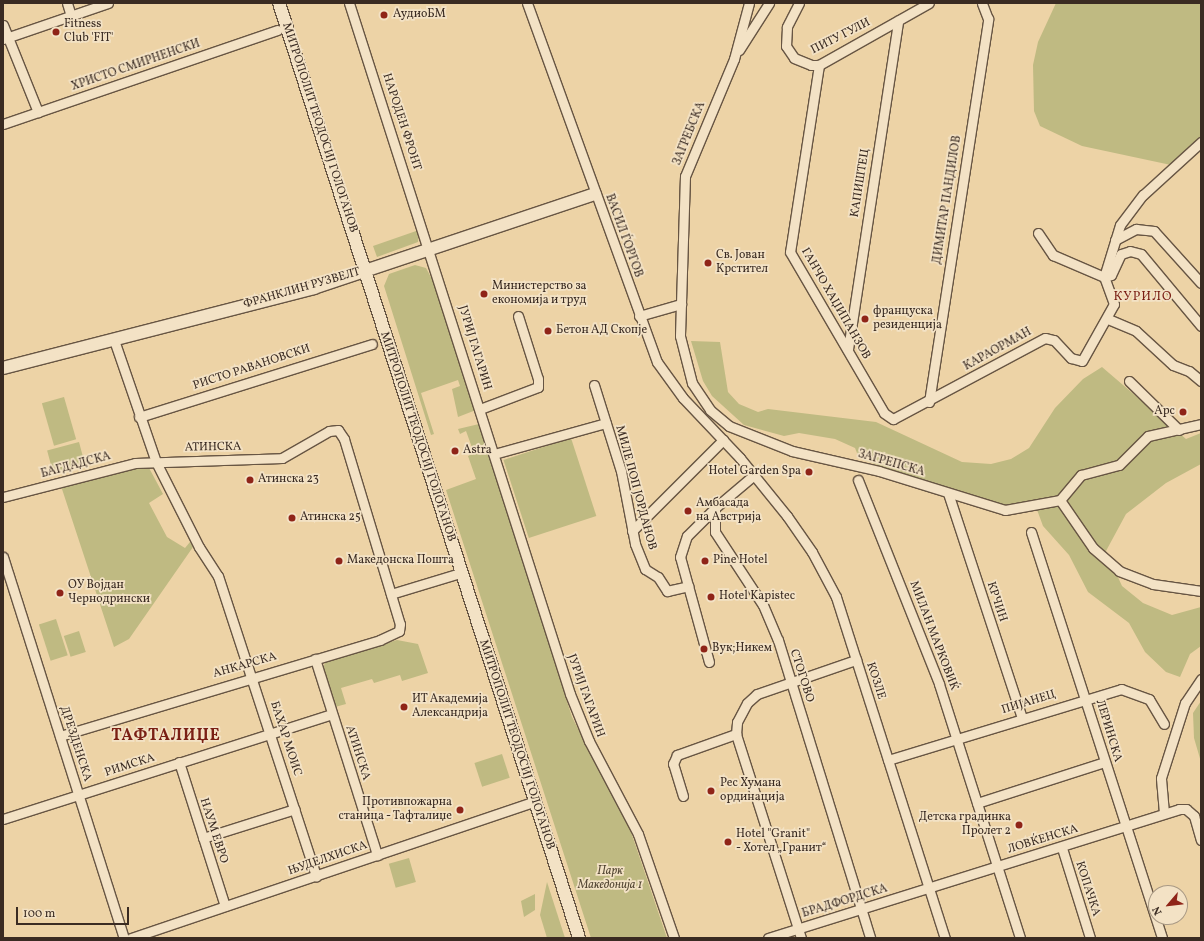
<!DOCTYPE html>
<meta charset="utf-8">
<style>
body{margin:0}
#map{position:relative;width:1204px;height:941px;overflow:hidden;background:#edd3a6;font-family:Vollkorn,serif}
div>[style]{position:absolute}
.green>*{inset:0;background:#bfba82;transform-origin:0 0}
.roads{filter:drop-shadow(1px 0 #675543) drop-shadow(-1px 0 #675543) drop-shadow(0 1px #675543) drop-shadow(0 -1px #675543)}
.street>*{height:9px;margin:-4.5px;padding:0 4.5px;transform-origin:4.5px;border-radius:4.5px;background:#f3e2c5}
.secondary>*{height:12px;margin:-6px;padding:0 6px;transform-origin:6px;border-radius:6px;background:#f3e2c5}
.dots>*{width:11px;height:11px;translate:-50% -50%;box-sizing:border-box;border:2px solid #f3e2c5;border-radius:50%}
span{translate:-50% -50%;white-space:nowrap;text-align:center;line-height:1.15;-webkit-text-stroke:3.5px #f3e2c5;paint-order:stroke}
.poi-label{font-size:12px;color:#3a2b22}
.left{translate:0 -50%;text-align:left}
.right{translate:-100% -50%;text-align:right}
.street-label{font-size:12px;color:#3a2b22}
.park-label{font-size:12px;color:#554835;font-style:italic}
.neighbourhood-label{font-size:13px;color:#7a1f14;letter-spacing:1px}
.district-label{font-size:16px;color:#7a1f14;font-weight:700;letter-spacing:1px}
.frame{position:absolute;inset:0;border:4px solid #3a2b22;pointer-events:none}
.north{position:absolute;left:1148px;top:885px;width:40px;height:40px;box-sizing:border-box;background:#f3e2c5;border:1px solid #a99984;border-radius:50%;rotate:242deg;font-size:11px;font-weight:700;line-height:16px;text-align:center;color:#3a2b22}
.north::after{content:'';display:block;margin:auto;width:14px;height:18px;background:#8f2418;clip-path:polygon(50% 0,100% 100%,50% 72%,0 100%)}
.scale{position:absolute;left:16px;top:907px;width:113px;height:18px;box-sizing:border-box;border:2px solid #3a2b22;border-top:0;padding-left:5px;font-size:12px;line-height:14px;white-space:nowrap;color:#3a2b22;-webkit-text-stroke:3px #f3e2c5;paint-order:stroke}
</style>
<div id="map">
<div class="green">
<i style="clip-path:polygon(1056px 3px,1201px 3px,1201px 137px,1171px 165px,1082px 146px,1040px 126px,1034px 111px,1033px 65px,1038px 42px)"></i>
<i style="clip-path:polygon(419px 230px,418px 242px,377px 257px,373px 246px)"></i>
<i style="clip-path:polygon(415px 265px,426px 268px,433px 281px,476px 410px,458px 417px,452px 389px,460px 386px,458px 380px,421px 393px,434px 434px,431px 435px,384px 286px,389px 274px)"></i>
<i style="clip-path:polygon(691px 341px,720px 342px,728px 392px,739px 404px,758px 412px,768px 409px,876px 422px,962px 462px,991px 464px,1011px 459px,1029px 448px,1055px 408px,1083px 379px,1102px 367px,1186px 439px,1201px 433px,1201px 464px,1166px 483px,1126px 514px,1106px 551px,1122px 586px,1143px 603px,1172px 615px,1201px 607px,1201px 646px,1190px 654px,1180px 677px,1166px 672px,1145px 652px,1129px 623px,1088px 592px,1069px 555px,1043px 526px,1036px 507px,1002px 505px,952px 493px,859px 458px,855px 448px,835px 439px,799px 433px,784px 436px,744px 425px,712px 396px,703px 381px)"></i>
<i style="left:64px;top:397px;width:44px;height:23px;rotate:74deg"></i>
<i style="clip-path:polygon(479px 424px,572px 717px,631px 832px,667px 938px,591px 938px,446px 490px,476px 479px,468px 456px,474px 453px,466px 431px,460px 434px,458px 429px)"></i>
<i style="left:571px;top:438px;width:82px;height:71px;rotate:72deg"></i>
<i style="left:79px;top:442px;width:23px;height:33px;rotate:75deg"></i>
<i style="clip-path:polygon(148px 466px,163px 494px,149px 503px,167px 537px,185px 548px,190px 542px,193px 547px,129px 639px,114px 647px,61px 486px)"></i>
<i style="left:56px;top:619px;width:38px;height:18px;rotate:72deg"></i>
<i style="left:79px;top:631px;width:22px;height:16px;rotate:72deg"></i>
<i style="clip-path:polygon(397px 640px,418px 644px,428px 673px,402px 681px,400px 675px,374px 683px,372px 679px,341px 688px,346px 704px,335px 707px,323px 670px,325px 662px)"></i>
<i style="clip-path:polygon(1201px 701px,1201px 762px,1194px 738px,1193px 713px)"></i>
<i style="left:502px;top:754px;width:25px;height:29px;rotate:72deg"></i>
<i style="left:409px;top:858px;width:25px;height:21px;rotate:74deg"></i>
<i style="clip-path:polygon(547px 882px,565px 938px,547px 938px,540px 915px)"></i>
<i style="clip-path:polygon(535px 894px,535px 910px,524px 917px,521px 901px)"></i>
</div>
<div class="roads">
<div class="street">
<i style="left:67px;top:3px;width:14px;rotate:73deg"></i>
<i style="left:349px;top:3px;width:725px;rotate:72.26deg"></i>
<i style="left:570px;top:694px;width:51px;rotate:68deg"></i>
<i style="left:589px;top:741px;width:105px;rotate:62.2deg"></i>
<i style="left:638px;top:834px;width:110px;rotate:70.9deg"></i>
<i style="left:527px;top:3px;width:382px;rotate:70.1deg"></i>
<i style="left:657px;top:362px;width:44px;rotate:54.2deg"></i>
<i style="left:683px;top:398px;width:83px;rotate:46.5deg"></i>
<i style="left:740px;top:458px;width:75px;rotate:51deg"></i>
<i style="left:787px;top:516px;width:44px;rotate:55.2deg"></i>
<i style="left:812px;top:552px;width:51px;rotate:61.9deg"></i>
<i style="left:836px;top:597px;width:358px;rotate:72.3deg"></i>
<i style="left:749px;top:3px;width:58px;rotate:105deg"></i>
<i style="left:734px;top:59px;width:127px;rotate:112.7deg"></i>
<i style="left:685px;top:176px;width:160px;rotate:91.8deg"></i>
<i style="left:680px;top:336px;width:49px;rotate:75.7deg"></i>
<i style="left:692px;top:383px;width:32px;rotate:56deg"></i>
<i style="left:710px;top:410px;width:25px;rotate:40deg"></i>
<i style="left:729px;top:426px;width:68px;rotate:21.6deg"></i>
<i style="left:792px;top:451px;width:89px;rotate:12.9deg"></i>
<i style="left:879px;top:471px;width:132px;rotate:17.2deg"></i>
<i style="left:1005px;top:510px;width:56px;rotate:-10.3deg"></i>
<i style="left:1060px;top:500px;width:33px;rotate:-50deg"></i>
<i style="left:1081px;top:475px;width:39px;rotate:-15deg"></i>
<i style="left:1119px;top:465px;width:41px;rotate:-45deg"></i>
<i style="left:1148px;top:436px;width:54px;rotate:-12.8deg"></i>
<i style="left:799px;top:3px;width:27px;rotate:117deg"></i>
<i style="left:787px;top:27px;width:19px;rotate:93deg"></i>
<i style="left:786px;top:46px;width:14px;rotate:56deg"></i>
<i style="left:794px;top:58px;width:18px;rotate:22deg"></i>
<i style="left:811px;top:65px;width:8px"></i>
<i style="left:819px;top:65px;width:126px;rotate:-29.4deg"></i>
<i style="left:3px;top:25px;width:94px;rotate:68.1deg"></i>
<i style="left:3px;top:39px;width:111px;rotate:-18.9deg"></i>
<i style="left:739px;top:50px;width:56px;rotate:-57.4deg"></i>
<i style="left:819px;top:65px;width:189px;rotate:98.8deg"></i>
<i style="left:790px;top:252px;width:186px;rotate:59.7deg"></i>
<i style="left:884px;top:413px;width:11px;rotate:34deg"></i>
<i style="left:893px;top:419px;width:172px;rotate:-28.1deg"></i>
<i style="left:1045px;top:338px;width:9px;rotate:13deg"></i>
<i style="left:1054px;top:340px;width:25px;rotate:47deg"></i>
<i style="left:1071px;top:358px;width:11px;rotate:15deg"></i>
<i style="left:1082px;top:361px;width:65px;rotate:-60.7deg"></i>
<i style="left:1114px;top:304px;width:29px;rotate:-110deg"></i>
<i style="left:1104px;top:277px;width:54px;rotate:-72.9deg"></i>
<i style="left:1120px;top:225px;width:38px;rotate:-53deg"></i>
<i style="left:1143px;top:195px;width:79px;rotate:-42.4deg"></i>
<i style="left:3px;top:124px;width:290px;rotate:-18.9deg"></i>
<i style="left:1038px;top:233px;width:27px;rotate:56deg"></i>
<i style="left:1053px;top:255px;width:56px;rotate:23.3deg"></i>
<i style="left:1104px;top:277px;width:7px;rotate:-16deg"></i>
<i style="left:1111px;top:275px;width:23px;rotate:-65deg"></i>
<i style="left:1121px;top:254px;width:9px;rotate:-18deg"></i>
<i style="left:1130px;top:251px;width:11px;rotate:15deg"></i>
<i style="left:1141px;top:254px;width:94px;rotate:50.2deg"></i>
<i style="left:1115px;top:240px;width:24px;rotate:-28deg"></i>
<i style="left:1136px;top:229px;width:18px;rotate:6deg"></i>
<i style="left:1154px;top:231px;width:70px;rotate:47.9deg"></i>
<i style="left:639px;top:316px;width:44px;rotate:-15.9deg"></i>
<i style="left:1108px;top:319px;width:30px;rotate:23deg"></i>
<i style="left:1136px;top:331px;width:50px;rotate:42.6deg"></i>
<i style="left:1173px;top:365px;width:17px;rotate:21deg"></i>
<i style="left:1189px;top:371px;width:16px;rotate:40deg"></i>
<i style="left:114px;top:340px;width:129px;rotate:71deg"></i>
<i style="left:156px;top:462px;width:95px;rotate:63.2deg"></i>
<i style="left:199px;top:547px;width:35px;rotate:57deg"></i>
<i style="left:218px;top:576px;width:316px;rotate:71.9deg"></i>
<i style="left:848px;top:349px;width:332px;rotate:-81.3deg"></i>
<i style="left:1129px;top:381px;width:70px;rotate:44.4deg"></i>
<i style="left:594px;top:385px;width:90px;rotate:72.6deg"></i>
<i style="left:621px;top:471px;width:74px;rotate:79.1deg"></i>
<i style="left:635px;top:544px;width:27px;rotate:68deg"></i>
<i style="left:645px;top:569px;width:15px;rotate:32deg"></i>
<i style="left:658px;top:577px;width:17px;rotate:57deg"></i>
<i style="left:667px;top:591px;width:22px;rotate:-13deg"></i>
<i style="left:929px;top:402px;width:388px;rotate:-81.2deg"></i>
<i style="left:988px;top:19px;width:17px;rotate:-111deg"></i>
<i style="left:480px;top:409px;width:62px;rotate:-20.8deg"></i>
<i style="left:538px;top:387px;width:8px;rotate:-90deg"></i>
<i style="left:538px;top:379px;width:66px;rotate:-107.6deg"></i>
<i style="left:139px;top:417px;width:244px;rotate:-17.4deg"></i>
<i style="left:494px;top:454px;width:116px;rotate:-15.5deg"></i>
<i style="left:754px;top:475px;width:51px;rotate:139.8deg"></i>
<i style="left:715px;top:508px;width:24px;rotate:90deg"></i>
<i style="left:715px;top:532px;width:87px;rotate:56.7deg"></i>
<i style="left:763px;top:605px;width:38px;rotate:67deg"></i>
<i style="left:778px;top:640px;width:312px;rotate:72.8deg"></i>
<i style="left:858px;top:480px;width:219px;rotate:68.3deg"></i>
<i style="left:939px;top:684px;width:267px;rotate:72.3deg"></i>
<i style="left:948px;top:493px;width:237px;rotate:71.8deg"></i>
<i style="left:3px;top:497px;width:136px;rotate:-14.4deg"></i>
<i style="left:135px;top:463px;width:147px;rotate:-1.9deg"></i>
<i style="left:282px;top:458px;width:54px;rotate:-29.9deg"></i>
<i style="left:329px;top:431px;width:9px;rotate:-6deg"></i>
<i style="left:338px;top:430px;width:11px;rotate:56deg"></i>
<i style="left:344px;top:439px;width:193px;rotate:73.2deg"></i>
<i style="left:400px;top:624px;width:7px;rotate:98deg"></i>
<i style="left:399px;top:631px;width:21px;rotate:155deg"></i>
<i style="left:380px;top:640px;width:334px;rotate:163.3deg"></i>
<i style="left:1060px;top:500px;width:58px;rotate:55.5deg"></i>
<i style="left:1093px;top:548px;width:35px;rotate:41deg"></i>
<i style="left:1119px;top:571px;width:36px;rotate:21deg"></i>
<i style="left:1153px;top:584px;width:49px;rotate:8.3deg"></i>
<i style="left:632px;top:531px;width:129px;rotate:-45deg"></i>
<i style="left:1031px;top:532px;width:427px;rotate:72.1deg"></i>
<i style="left:3px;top:557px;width:400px;rotate:72.4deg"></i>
<i style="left:391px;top:594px;width:72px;rotate:-16.9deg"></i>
<i style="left:315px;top:659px;width:206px;rotate:72.4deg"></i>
<i style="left:709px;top:662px;width:109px;rotate:-105.4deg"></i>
<i style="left:680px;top:557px;width:22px;rotate:-72deg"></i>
<i style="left:687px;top:536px;width:40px;rotate:-45deg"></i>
<i style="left:888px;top:760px;width:244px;rotate:-16.9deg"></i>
<i style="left:1121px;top:689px;width:30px;rotate:20deg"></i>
<i style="left:1149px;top:699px;width:29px;rotate:59deg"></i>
<i style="left:179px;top:762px;width:151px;rotate:72.3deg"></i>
<i style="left:683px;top:796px;width:34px;rotate:-107deg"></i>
<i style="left:673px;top:764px;width:10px;rotate:-66deg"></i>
<i style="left:677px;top:755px;width:63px;rotate:-19.6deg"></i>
<i style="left:977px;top:803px;width:134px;rotate:-17.8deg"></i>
<i style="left:1164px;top:813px;width:35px;rotate:-95deg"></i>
<i style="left:1161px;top:778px;width:79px;rotate:-72.3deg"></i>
<i style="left:1185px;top:703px;width:29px;rotate:-56deg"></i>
<i style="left:3px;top:819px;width:345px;rotate:-17.7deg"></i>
<i style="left:203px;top:838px;width:96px;rotate:-17.5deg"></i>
<i style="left:1062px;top:848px;width:94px;rotate:72.7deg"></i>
<i style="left:131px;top:938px;width:424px;rotate:-18.7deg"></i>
<i style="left:768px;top:938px;width:431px;rotate:-17.4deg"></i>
<i style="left:1179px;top:809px;width:7px"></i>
<i style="left:1186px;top:809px;width:11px;rotate:41deg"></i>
<i style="left:1194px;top:816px;width:25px;rotate:74deg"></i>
<i style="left:801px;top:938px;width:214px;rotate:-107.7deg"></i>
<i style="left:736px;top:734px;width:12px;rotate:-85deg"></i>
<i style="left:737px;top:722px;width:21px;rotate:-62deg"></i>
<i style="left:747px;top:703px;width:13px;rotate:-42deg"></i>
<i style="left:757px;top:694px;width:105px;rotate:-19deg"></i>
</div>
<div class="secondary">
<i style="left:279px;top:3px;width:982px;rotate:72.21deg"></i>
<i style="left:3px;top:368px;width:321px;rotate:-14.4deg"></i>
<i style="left:314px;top:288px;width:296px;rotate:-18.5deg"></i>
</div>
</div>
<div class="dots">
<i style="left:384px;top:15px;background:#8f2418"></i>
<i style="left:56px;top:32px;background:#8f2418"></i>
<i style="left:708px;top:263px;background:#8f2418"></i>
<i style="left:484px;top:294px;background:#8f2418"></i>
<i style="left:865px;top:319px;background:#8f2418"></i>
<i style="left:548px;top:331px;background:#8f2418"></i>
<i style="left:1183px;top:412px;background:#8f2418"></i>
<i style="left:455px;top:451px;background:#8f2418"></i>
<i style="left:809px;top:472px;background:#8f2418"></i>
<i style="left:250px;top:480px;background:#8f2418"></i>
<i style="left:688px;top:511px;background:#8f2418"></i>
<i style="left:292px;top:518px;background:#8f2418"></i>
<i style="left:339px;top:561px;background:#8f2418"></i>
<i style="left:705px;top:561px;background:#8f2418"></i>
<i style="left:60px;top:593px;background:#8f2418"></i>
<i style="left:711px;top:597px;background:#8f2418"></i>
<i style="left:704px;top:649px;background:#8f2418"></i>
<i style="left:404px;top:707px;background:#8f2418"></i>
<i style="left:711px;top:791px;background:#8f2418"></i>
<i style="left:460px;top:810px;background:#8f2418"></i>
<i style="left:1019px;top:825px;background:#8f2418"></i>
<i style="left:728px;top:842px;background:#8f2418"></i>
</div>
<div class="poi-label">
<span class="left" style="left:393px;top:15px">АудиоБМ</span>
<span class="left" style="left:64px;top:32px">Fitness<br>Club 'FIT'</span>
<span class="left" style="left:716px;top:263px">Св. Јован<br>Крстител</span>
<span class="left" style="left:492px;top:294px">Министерство за<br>економија и труд</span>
<span class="left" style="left:873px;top:319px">француска<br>резиденција</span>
<span class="left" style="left:556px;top:331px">Бетон АД Скопје</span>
<span class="right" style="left:1175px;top:412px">Арс</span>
<span class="left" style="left:463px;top:451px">Astra</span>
<span class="right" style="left:801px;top:472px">Hotel Garden Spa</span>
<span class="left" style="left:258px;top:480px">Атинска 23</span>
<span class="left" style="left:696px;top:511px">Амбасада<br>на Австрија</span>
<span class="left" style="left:300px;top:518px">Атинска 25</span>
<span class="left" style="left:347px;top:561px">Македонска Пошта</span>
<span class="left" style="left:713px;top:561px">Pine Hotel</span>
<span class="left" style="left:68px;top:593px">ОУ Војдан<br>Чернодрински</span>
<span class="left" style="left:719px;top:597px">Hotel Kapistec</span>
<span class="left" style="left:712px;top:649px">Вук;Никем</span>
<span class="left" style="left:412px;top:707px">ИТ Академија<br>Александрија</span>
<span class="left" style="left:720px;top:791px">Рес Хумана<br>ординација</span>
<span class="right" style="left:452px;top:810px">Противпожарна<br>станица - Тафталиџе</span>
<span class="right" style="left:1011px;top:825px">Детска градинка<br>Пролет 2</span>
<span class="left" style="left:736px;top:842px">Hotel "Granit"<br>- Хотел „Гранит“</span>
</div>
<div class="street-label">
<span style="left:841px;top:37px;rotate:-27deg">ПИТУ ГУЛИ</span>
<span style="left:136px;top:66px;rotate:-19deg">ХРИСТО СМИРНЕНСКИ</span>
<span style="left:401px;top:122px;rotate:72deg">НАРОДЕН ФРОНТ</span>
<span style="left:319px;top:128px;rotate:72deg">МИТРОПОЛИТ ТЕОДОСИЈ ГОЛОГАНОВ</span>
<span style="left:690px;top:134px;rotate:-68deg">ЗАГРЕБСКА</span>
<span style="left:861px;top:183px;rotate:-81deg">КАПИШТЕЦ</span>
<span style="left:948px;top:200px;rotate:-81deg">ДИМИТАР ПАНДИЛОВ</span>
<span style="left:623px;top:236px;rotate:70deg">ВАСИЛ ЃОРГОВ</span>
<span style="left:302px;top:289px;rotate:-16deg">ФРАНКЛИН РУЗВЕЛТ</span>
<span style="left:835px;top:304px;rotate:60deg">ГАНЧО ХАЏИПАНЗОВ</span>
<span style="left:474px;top:348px;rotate:73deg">ЈУРИЈ ГАГАРИН</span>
<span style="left:998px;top:350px;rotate:-29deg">КАРАОРМАН</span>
<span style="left:252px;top:368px;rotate:-18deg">РИСТО РАВАНОВСКИ</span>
<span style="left:417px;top:437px;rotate:72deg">МИТРОПОЛИТ ТЕОДОСИЈ ГОЛОГАНОВ</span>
<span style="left:213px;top:448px;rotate:-1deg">АТИНСКА</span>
<span style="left:891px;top:464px;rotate:16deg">ЗАГРЕПСКА</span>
<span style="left:76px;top:466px;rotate:-15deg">БАГДАДСКА</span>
<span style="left:635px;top:488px;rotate:75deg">МИЛЕ ПОП ЈОРДАНОВ</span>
<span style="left:996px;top:602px;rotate:72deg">КРЧИН</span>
<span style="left:933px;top:636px;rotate:69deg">МИЛАН МАРКОВИЌ</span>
<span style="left:245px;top:666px;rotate:-16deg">АНКАРСКА</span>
<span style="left:801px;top:676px;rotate:72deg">СТОГОВО</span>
<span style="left:875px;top:681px;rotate:72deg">КОЗЛЕ</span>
<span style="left:585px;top:696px;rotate:70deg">ЈУРИЈ ГАГАРИН</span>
<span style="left:1029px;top:703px;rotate:-17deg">ПИЈАНЕЦ</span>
<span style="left:1108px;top:731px;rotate:73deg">ЛЕРИНСКА</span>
<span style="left:285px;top:739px;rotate:72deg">БАХАР МОИС</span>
<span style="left:75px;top:744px;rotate:72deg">ДРЕЗДЕНСКА</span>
<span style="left:516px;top:745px;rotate:72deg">МИТРОПОЛИТ ТЕОДОСИЈ ГОЛОГАНОВ</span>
<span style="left:357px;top:753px;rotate:72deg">АТИНСКА</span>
<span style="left:130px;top:766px;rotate:-18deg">РИМСКА</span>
<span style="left:213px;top:831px;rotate:72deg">НАУМ ЕВРО</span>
<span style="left:1043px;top:840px;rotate:-17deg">ЛОВЌЕНСКА</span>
<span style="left:328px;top:859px;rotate:-19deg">ЊУДЕЛХИСКА</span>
<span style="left:1087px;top:889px;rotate:72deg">КОПАЧКА</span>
<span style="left:845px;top:902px;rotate:-17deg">БРАДФОРДСКА</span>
</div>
<div class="park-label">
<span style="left:610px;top:879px">Парк<br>Македонија 1</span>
</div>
<div class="neighbourhood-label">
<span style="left:1143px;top:297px">КУРИЛО</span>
</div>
<div class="district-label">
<span style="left:166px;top:736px">ТАФТАЛИЏЕ</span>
</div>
<div class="frame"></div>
<div class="north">N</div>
<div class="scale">100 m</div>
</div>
